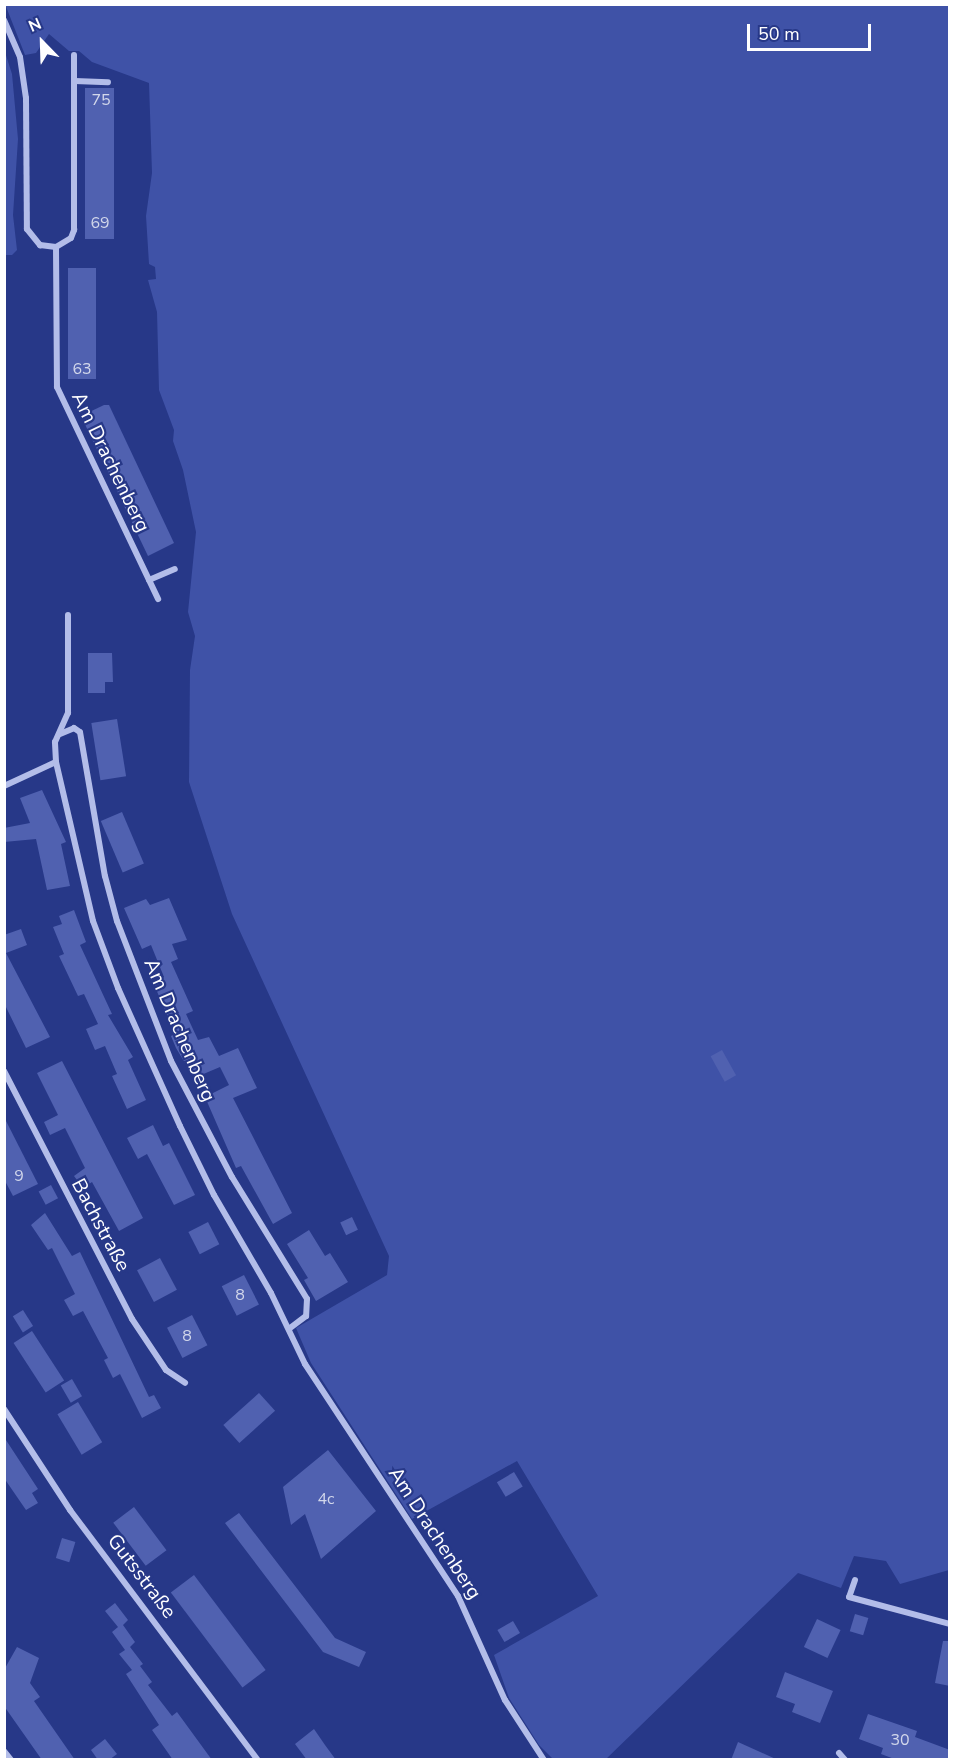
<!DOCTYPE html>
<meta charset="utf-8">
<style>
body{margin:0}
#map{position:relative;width:954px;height:1764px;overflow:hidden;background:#273888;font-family:"Nunito Sans",sans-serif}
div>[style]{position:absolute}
.green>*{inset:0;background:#3f52a7}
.building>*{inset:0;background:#5061b0;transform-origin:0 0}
.street>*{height:6px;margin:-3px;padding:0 3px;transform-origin:3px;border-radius:3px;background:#b3bde9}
span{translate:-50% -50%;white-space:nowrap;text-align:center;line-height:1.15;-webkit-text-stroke:4.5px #273888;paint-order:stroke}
.number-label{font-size:16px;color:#d3d8eb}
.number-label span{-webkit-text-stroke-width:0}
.street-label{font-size:20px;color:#fff}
.frame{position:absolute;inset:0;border:6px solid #fff;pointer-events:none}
.north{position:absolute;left:12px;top:12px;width:60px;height:60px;-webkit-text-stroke:4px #273888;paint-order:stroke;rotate:337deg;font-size:16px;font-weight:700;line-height:24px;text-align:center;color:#fff}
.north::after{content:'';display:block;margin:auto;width:21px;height:27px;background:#fff;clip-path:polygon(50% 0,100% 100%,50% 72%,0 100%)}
.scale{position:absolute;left:747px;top:24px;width:124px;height:27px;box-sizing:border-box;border:3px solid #fff;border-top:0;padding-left:8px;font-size:18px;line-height:21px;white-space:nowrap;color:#fff;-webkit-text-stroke:4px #273888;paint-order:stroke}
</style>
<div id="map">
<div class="green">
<i style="clip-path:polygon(5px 4px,949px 5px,949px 1573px,949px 1570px,900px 1584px,886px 1561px,854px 1556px,841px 1588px,798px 1573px,606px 1759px,553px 1759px,539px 1745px,509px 1698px,494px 1655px,598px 1596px,517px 1461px,412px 1519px,311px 1363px,296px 1328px,387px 1275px,389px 1256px,232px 914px,189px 782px,190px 670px,195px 636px,188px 612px,196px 532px,183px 470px,173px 441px,174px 430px,159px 390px,157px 312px,148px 280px,156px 279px,155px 267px,149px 264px,146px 216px,152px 173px,149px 83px,92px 62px,79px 51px,69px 51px,49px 34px,36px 53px,25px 55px)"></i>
<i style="clip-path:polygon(4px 49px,12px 74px,18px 139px,13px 215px,17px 250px,12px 255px,4px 255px)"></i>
</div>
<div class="building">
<i style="left:85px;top:88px;width:29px;height:151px"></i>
<i style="left:68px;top:268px;width:28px;height:111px"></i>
<i style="clip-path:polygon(104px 405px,109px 405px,174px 543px,148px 556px,81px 416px)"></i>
<i style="clip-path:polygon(88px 653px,112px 653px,113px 682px,105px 682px,105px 693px,88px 693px)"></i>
<i style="left:117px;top:719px;width:58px;height:26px;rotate:81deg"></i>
<i style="clip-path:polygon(42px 790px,66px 842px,61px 844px,70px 886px,47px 890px,36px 839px,4px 842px,4px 828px,30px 823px,20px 798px)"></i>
<i style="left:122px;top:812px;width:56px;height:23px;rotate:67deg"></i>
<i style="clip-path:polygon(169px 898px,187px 940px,172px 944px,178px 959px,171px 962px,193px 1011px,186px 1014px,198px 1040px,209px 1037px,219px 1056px,238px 1048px,257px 1088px,233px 1098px,292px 1213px,273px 1224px,241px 1166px,236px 1168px,205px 1097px,229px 1085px,220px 1067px,194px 1078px,176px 1048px,171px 1036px,175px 1034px,153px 982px,164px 977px,151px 945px,142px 949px,124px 908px,146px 899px,150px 905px)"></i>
<i style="clip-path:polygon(74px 910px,86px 942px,80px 945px,112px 1014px,108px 1015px,133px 1057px,128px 1060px,146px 1100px,127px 1109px,112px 1076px,117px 1074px,105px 1046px,95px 1050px,86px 1029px,98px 1024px,84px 994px,78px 996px,59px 956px,64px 954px,53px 927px,62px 924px,59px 916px)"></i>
<i style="clip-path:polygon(21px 929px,27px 945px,6px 953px,50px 1037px,26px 1048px,4px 1003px,4px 935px)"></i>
<i style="left:722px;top:1050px;width:29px;height:13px;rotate:61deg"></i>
<i style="clip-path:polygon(62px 1061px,143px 1218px,119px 1231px,92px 1182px,83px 1188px,74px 1176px,85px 1168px,65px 1128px,50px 1135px,44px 1122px,58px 1115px,37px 1073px)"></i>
<i style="clip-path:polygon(4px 1117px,38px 1184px,13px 1196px,4px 1179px)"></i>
<i style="clip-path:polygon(153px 1125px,163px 1146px,169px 1143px,195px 1195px,174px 1205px,147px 1154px,138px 1159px,127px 1138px)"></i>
<i style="left:51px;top:1185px;width:15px;height:14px;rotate:62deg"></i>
<i style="clip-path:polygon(45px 1213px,72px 1256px,80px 1252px,149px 1397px,154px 1395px,161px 1408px,142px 1418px,120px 1374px,113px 1378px,104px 1360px,108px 1358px,83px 1311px,73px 1316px,64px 1300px,75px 1294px,52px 1248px,48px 1250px,31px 1225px)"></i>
<i style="left:352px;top:1217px;width:14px;height:13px;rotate:65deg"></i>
<i style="left:208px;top:1222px;width:25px;height:22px;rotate:63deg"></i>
<i style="clip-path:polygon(309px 1230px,325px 1256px,330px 1253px,348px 1282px,316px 1301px,304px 1280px,308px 1278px,287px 1244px)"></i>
<i style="left:160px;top:1258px;width:36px;height:26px;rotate:62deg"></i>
<i style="left:244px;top:1275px;width:33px;height:25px;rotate:63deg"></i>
<i style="left:23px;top:1310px;width:19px;height:12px;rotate:58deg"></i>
<i style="left:192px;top:1315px;width:34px;height:28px;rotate:63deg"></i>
<i style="left:32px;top:1331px;width:59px;height:22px;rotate:57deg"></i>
<i style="left:72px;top:1379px;width:20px;height:13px;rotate:60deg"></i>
<i style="left:259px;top:1393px;width:24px;height:48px;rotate:48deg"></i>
<i style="left:78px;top:1402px;width:47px;height:24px;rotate:59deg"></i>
<i style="clip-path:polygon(4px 1437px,38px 1489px,32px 1493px,38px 1503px,26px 1510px,4px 1478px)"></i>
<i style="clip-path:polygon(328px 1450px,376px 1511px,321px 1559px,305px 1514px,291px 1525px,283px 1487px)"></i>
<i style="left:514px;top:1472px;width:17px;height:20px;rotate:59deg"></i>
<i style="left:134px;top:1507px;width:54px;height:26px;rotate:53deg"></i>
<i style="clip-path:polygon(239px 1513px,335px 1638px,366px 1652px,359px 1667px,323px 1652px,225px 1523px)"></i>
<i style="left:62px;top:1538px;width:14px;height:21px;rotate:17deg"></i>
<i style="left:194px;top:1575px;width:119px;height:29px;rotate:53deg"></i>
<i style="clip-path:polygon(115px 1603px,128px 1620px,123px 1625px,135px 1642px,130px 1647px,143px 1664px,140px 1666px,152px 1682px,148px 1685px,172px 1716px,177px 1712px,212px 1760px,173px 1760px,152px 1730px,159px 1725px,126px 1674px,132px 1670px,119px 1654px,125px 1650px,112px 1632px,118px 1627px,105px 1611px)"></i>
<i style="left:855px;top:1614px;width:14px;height:18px;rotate:17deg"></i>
<i style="left:817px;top:1619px;width:26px;height:31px;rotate:25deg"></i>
<i style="left:513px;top:1621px;width:14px;height:18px;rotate:60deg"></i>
<i style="clip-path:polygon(943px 1641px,950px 1641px,950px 1686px,935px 1683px)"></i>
<i style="clip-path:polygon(17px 1647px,39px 1658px,30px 1683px,40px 1697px,34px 1701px,75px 1760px,42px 1760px,4px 1706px,4px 1670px)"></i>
<i style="clip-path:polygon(785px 1672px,833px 1691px,820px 1723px,792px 1712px,795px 1704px,776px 1697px)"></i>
<i style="clip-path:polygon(868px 1714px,917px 1731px,915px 1737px,950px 1750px,950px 1760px,897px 1760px,881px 1754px,883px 1748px,859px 1739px)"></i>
<i style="clip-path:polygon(314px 1729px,325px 1745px,336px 1760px,307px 1760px,295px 1744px)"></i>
<i style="clip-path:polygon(105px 1739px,117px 1754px,109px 1760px,98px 1760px,91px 1750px)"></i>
<i style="clip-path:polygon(738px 1742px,778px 1760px,731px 1760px)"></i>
</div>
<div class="street">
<i style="left:4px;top:20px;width:40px;rotate:66.6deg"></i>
<i style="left:20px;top:57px;width:41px;rotate:81.7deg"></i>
<i style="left:26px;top:98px;width:131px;rotate:89.6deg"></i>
<i style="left:27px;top:229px;width:21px;rotate:51deg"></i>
<i style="left:40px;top:245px;width:16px;rotate:7deg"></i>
<i style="left:56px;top:247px;width:140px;rotate:89.6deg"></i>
<i style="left:57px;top:387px;width:235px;rotate:64.5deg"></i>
<i style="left:75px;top:81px;width:33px;rotate:2deg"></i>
<i style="left:56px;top:247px;width:17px;rotate:-31deg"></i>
<i style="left:71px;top:238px;width:9px;rotate:-69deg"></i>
<i style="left:74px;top:230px;width:175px;rotate:-90deg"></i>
<i style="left:149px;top:580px;width:28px;rotate:-23deg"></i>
<i style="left:60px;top:734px;width:15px;rotate:-23deg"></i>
<i style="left:74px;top:728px;width:7px;rotate:34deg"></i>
<i style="left:80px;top:732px;width:146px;rotate:80.2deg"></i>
<i style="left:105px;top:876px;width:47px;rotate:75.1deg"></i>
<i style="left:117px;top:921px;width:150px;rotate:68.9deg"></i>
<i style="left:171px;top:1061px;width:131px;rotate:62.3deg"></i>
<i style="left:232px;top:1177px;width:143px;rotate:58.4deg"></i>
<i style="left:307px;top:1299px;width:17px;rotate:93deg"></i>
<i style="left:306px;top:1316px;width:21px;rotate:143deg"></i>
<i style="left:56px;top:762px;width:20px;rotate:-93deg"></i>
<i style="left:55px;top:742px;width:32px;rotate:-66deg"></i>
<i style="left:68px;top:713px;width:98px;rotate:-90deg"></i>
<i style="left:4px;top:786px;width:57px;rotate:-24.8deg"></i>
<i style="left:56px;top:762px;width:163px;rotate:76.9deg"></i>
<i style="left:93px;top:921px;width:72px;rotate:69.5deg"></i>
<i style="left:118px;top:988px;width:151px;rotate:65.8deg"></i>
<i style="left:180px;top:1126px;width:77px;rotate:63.8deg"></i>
<i style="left:214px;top:1195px;width:113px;rotate:59.8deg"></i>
<i style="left:271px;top:1293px;width:79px;rotate:64.4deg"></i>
<i style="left:305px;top:1364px;width:278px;rotate:56.6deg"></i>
<i style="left:458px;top:1596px;width:114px;rotate:65.7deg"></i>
<i style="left:505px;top:1700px;width:72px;rotate:57deg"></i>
<i style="left:4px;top:1071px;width:279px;rotate:62.7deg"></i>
<i style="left:132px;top:1319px;width:61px;rotate:56.3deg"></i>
<i style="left:166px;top:1370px;width:23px;rotate:34deg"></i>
<i style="left:4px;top:1409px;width:121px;rotate:56.8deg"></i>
<i style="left:70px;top:1510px;width:313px;rotate:53.1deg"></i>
<i style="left:855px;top:1580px;width:18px;rotate:109deg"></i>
<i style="left:849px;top:1597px;width:105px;rotate:15deg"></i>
<i style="left:4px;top:1751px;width:11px;rotate:52deg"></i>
<i style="left:839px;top:1753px;width:9px;rotate:49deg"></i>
</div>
<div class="number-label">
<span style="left:101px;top:100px">75</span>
<span style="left:100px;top:223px">69</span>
<span style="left:82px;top:369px">63</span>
<span style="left:19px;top:1176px">9</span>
<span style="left:240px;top:1295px">8</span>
<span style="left:187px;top:1336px">8</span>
<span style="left:326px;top:1499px">4c</span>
<span style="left:900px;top:1740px">30</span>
</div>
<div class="street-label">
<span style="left:111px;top:462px;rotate:64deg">Am Drachenberg</span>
<span style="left:180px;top:1030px;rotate:67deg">Am Drachenberg</span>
<span style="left:101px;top:1225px;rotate:62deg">Bachstraße</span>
<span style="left:435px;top:1533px;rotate:57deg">Am Drachenberg</span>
<span style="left:142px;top:1576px;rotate:53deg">Gutsstraße</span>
</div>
<div class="frame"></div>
<div class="north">N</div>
<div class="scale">50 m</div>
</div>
